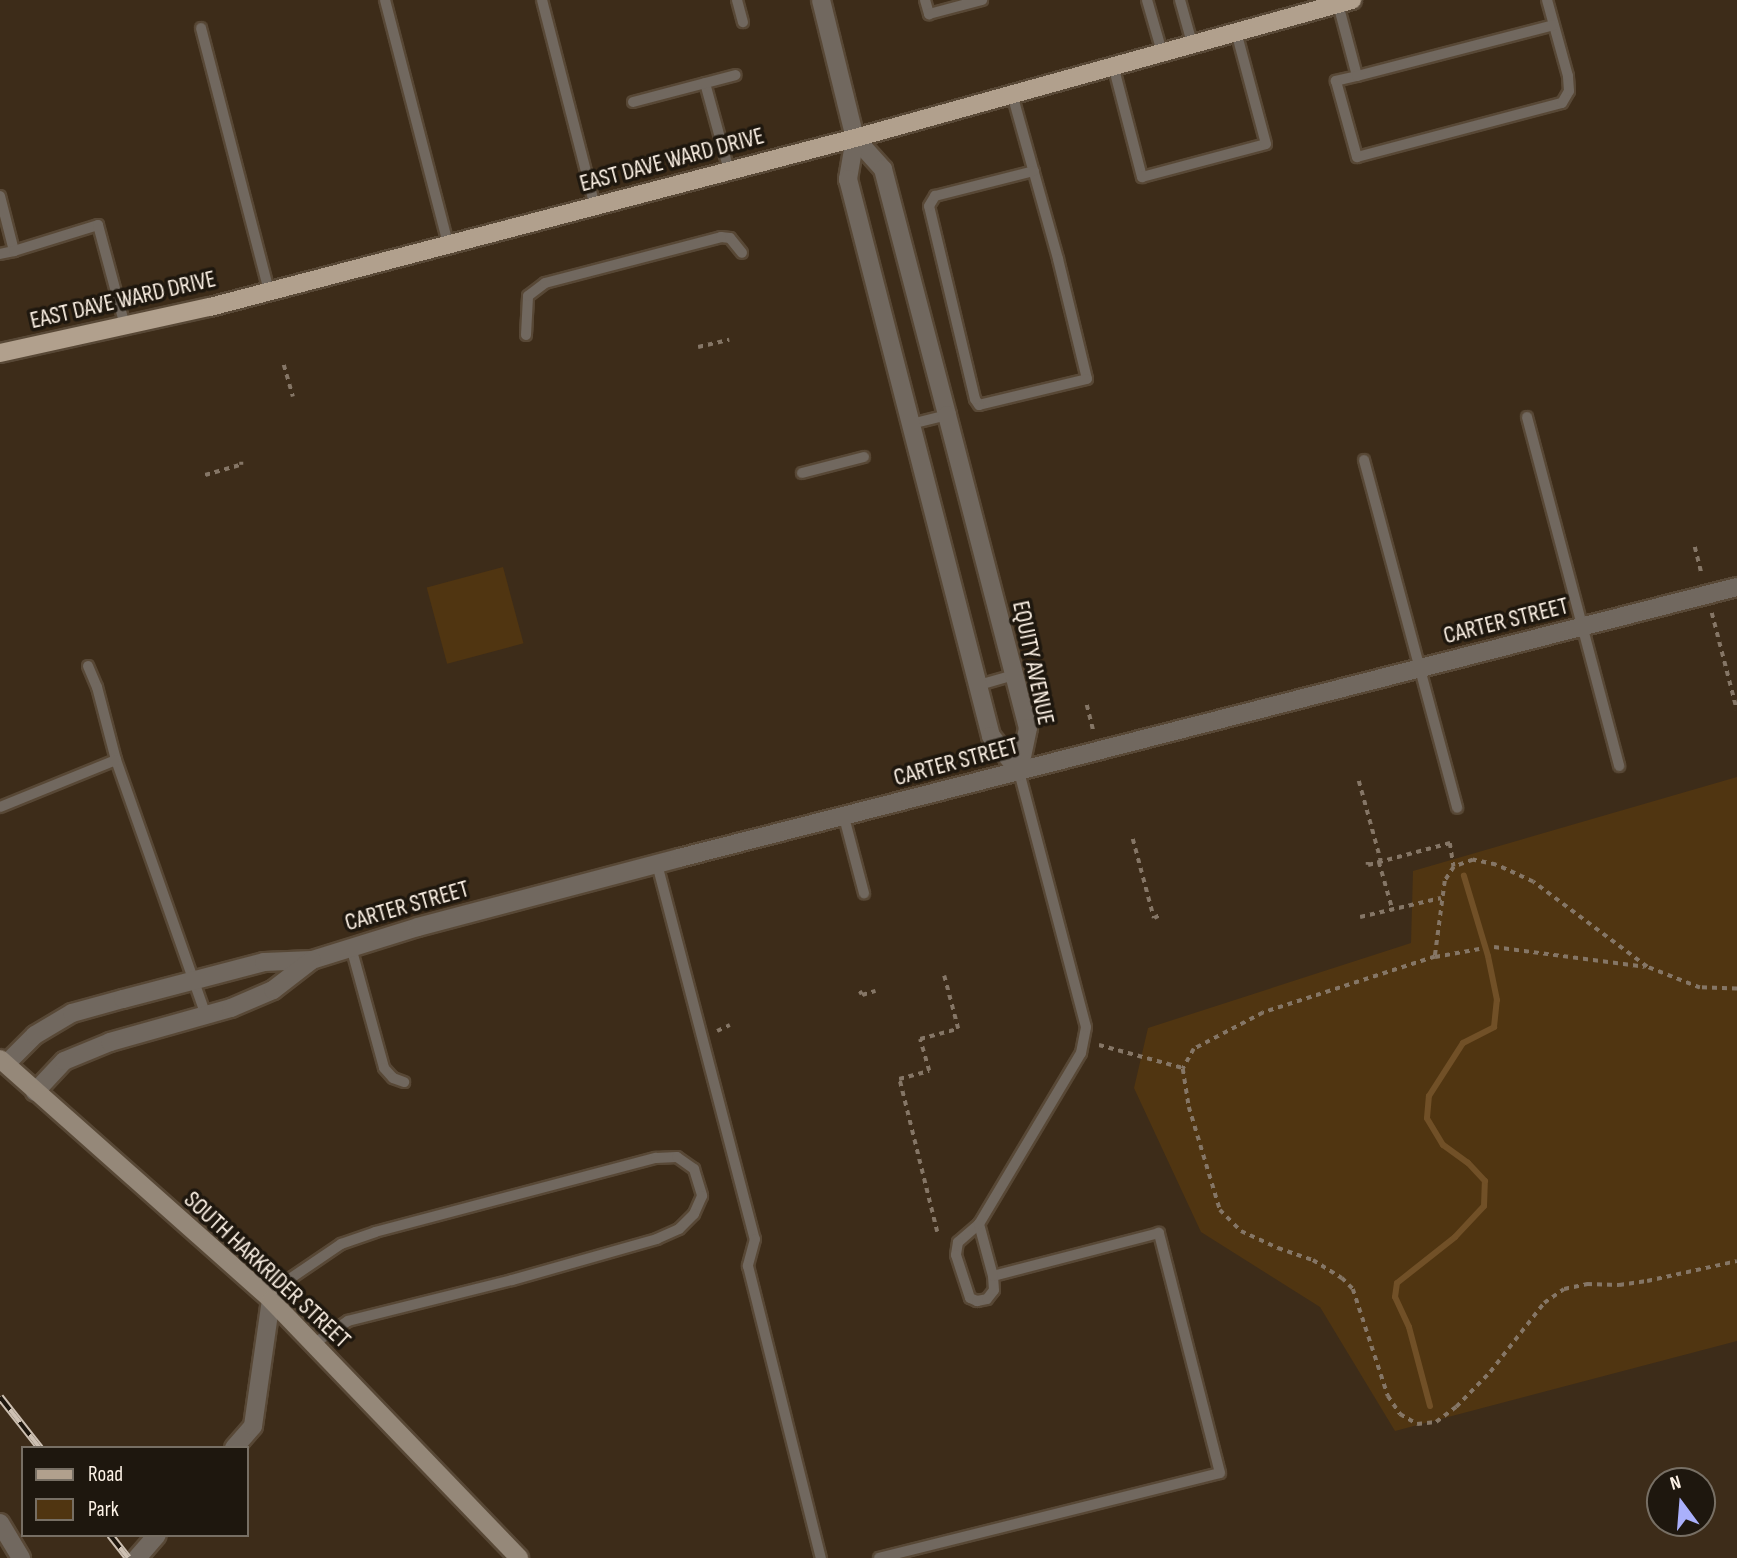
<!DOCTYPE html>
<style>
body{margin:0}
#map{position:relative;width:1737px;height:1558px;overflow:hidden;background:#3d2c19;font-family:"Sofia Sans Condensed",sans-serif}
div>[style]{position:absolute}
.green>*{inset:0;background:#503511;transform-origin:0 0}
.stream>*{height:6px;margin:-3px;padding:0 3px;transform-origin:3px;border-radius:3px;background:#715027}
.path>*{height:3.5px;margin-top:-1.75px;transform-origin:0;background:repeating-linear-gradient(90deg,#857666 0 5px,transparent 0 10px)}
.roads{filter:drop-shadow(2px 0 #584836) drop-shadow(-2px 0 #584836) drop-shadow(0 2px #584836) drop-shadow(0 -2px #584836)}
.service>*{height:10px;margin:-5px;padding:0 5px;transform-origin:5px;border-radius:5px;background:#71685f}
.minor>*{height:18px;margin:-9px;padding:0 9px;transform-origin:9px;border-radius:9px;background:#71685f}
.tertiary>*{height:18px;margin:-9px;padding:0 9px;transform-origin:9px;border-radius:9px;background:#71685f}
.secondary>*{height:18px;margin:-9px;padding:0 9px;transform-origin:9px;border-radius:9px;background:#958879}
.primary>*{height:18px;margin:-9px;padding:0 9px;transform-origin:9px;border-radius:9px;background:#b1a08d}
.rail>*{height:8px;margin-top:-4px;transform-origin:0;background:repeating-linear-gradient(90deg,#1e170e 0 16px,#cdc0b2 0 32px);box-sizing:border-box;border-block:2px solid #cdc0b2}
span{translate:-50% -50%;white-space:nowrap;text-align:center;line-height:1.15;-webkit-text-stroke:7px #1e170e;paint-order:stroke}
.street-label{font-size:24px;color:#fdf2e6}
.legend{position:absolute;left:21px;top:1446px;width:228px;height:91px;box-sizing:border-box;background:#1e170e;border:2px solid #776f64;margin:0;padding:9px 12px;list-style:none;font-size:21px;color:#fdf2e6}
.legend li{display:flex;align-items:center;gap:14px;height:35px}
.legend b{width:35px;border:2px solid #776f64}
.north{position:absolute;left:1646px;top:1467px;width:70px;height:70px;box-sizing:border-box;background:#1e170e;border:2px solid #776f64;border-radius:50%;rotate:344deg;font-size:19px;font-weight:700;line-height:28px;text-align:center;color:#fdf2e6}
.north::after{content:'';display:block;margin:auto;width:24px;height:32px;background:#aab0fb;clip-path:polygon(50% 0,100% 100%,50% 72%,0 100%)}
</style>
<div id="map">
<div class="green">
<i style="left:503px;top:567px;width:79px;height:79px;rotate:75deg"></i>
<i style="clip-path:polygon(1737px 777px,1737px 1341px,1395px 1431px,1320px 1307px,1201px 1232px,1134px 1088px,1148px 1028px,1411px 943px,1413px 871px)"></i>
</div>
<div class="stream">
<i style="left:1430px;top:1406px;width:82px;rotate:-104.9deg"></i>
<i style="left:1409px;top:1327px;width:33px;rotate:-115deg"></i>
<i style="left:1395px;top:1297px;width:14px;rotate:-82deg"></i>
<i style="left:1397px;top:1283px;width:74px;rotate:-38.4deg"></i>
<i style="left:1455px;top:1237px;width:42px;rotate:-46.9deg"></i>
<i style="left:1484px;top:1206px;width:25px;rotate:-88deg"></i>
<i style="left:1485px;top:1181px;width:25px;rotate:-133deg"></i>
<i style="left:1468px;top:1163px;width:31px;rotate:-144deg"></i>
<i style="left:1443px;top:1145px;width:31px;rotate:-121deg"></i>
<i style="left:1427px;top:1118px;width:22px;rotate:-85deg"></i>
<i style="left:1429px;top:1096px;width:63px;rotate:-57.3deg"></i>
<i style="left:1463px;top:1043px;width:35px;rotate:-27deg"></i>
<i style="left:1494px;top:1027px;width:27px;rotate:-84deg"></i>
<i style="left:1497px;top:1000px;width:45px;rotate:-101.6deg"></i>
<i style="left:1488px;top:956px;width:84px;rotate:-106.7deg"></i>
</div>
<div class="path">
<i style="left:698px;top:347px;width:32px;rotate:-13deg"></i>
<i style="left:284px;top:365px;width:33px;rotate:74deg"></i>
<i style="left:205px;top:475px;width:37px;rotate:-16deg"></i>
<i style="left:241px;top:465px;width:3px;rotate:-90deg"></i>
<i style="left:1695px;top:547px;width:29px;rotate:76deg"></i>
<i style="left:1712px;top:613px;width:100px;rotate:75.5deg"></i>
<i style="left:1087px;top:705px;width:29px;rotate:76deg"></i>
<i style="left:1359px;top:781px;width:83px;rotate:74.6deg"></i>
<i style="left:1133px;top:839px;width:82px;rotate:75.1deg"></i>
<i style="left:1154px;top:918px;width:9px;rotate:-27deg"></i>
<i style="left:1368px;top:862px;width:3px;rotate:90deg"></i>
<i style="left:1368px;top:865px;width:85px;rotate:-15deg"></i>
<i style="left:1450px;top:843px;width:24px;rotate:81deg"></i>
<i style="left:1379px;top:862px;width:51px;rotate:74.1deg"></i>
<i style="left:1360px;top:917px;width:83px;rotate:-13.2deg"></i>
<i style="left:1494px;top:947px;width:152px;rotate:7.5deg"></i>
<i style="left:1435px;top:957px;width:45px;rotate:-10.3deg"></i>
<i style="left:1737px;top:989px;width:37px;rotate:-178deg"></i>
<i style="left:1700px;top:988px;width:57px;rotate:-158.4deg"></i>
<i style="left:1647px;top:967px;width:142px;rotate:-143.3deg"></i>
<i style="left:1533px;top:882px;width:41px;rotate:-155.3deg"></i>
<i style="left:1496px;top:865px;width:24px;rotate:-168deg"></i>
<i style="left:1473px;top:860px;width:20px;rotate:160deg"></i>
<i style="left:1454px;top:867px;width:17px;rotate:123deg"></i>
<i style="left:1445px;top:881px;width:77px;rotate:97.5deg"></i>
<i style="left:1435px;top:957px;width:181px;rotate:162deg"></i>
<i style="left:1263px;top:1013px;width:78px;rotate:152.4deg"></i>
<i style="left:1194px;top:1049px;width:23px;rotate:119deg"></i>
<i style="left:1183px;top:1069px;width:38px;rotate:81deg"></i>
<i style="left:1189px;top:1107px;width:108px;rotate:73.2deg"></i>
<i style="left:1220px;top:1210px;width:30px;rotate:45deg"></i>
<i style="left:1241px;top:1231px;width:41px;rotate:24.7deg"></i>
<i style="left:1278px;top:1248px;width:37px;rotate:19deg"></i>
<i style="left:1313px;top:1260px;width:34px;rotate:32deg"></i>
<i style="left:1342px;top:1278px;width:16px;rotate:45deg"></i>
<i style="left:1353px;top:1289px;width:113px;rotate:71.9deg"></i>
<i style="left:1388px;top:1396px;width:22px;rotate:56deg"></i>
<i style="left:1400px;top:1414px;width:20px;rotate:30deg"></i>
<i style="left:1417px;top:1424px;width:19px;rotate:-6deg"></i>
<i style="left:1436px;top:1422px;width:25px;rotate:-37deg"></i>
<i style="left:1456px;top:1407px;width:49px;rotate:-45.8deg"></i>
<i style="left:1490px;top:1372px;width:88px;rotate:-52deg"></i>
<i style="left:1544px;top:1303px;width:24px;rotate:-35deg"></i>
<i style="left:1564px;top:1289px;width:24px;rotate:-12deg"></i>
<i style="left:1587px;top:1284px;width:32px;rotate:2deg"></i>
<i style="left:1619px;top:1285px;width:28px;rotate:-8deg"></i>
<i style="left:1647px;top:1281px;width:92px;rotate:-12.5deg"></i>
<i style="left:860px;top:991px;width:4px;rotate:63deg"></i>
<i style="left:862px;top:995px;width:14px;rotate:-17deg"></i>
<i style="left:717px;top:1031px;width:14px;rotate:-25deg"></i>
<i style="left:1099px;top:1045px;width:87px;rotate:15.3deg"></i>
<i style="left:937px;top:1232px;width:158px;rotate:-103.9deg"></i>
<i style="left:899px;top:1079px;width:31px;rotate:-15deg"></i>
<i style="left:929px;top:1071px;width:33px;rotate:-106deg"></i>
<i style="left:920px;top:1039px;width:39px;rotate:-15deg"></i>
<i style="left:958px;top:1029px;width:55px;rotate:-104.8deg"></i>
</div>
<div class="roads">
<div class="service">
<i style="left:385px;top:0;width:252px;rotate:75.5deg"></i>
<i style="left:542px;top:0;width:213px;rotate:75.6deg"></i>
<i style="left:737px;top:0;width:23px;rotate:75deg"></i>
<i style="left:925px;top:0;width:15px;rotate:74deg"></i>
<i style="left:929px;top:14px;width:55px;rotate:-14.8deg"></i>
<i style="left:1147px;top:0;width:54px;rotate:73.9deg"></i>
<i style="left:1180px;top:0;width:45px;rotate:74.4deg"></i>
<i style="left:1338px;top:4px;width:74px;rotate:75.2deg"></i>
<i style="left:1357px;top:76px;width:22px;rotate:167deg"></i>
<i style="left:1336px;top:81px;width:79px;rotate:74.6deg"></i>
<i style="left:1357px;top:157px;width:212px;rotate:-14.8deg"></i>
<i style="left:1562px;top:103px;width:14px;rotate:-60deg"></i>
<i style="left:1569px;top:91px;width:15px;rotate:-94deg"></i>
<i style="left:1568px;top:76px;width:79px;rotate:-105.4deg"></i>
<i style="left:201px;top:28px;width:272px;rotate:75.5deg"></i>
<i style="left:1113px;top:65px;width:116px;rotate:75.5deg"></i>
<i style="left:1142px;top:177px;width:128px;rotate:-14.9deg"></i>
<i style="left:1266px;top:144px;width:117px;rotate:-104.9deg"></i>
<i style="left:1357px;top:76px;width:203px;rotate:-14.5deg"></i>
<i style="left:705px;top:83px;width:91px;rotate:74.7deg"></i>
<i style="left:1012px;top:94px;width:171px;rotate:74.4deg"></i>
<i style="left:1058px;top:259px;width:123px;rotate:76.4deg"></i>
<i style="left:1087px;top:379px;width:111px;rotate:166.5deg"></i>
<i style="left:979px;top:405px;width:7px;rotate:-124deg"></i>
<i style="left:975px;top:399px;width:198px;rotate:-103.4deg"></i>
<i style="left:929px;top:206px;width:12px;rotate:-59deg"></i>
<i style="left:935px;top:196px;width:102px;rotate:-14.2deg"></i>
<i style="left:633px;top:102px;width:106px;rotate:-14.7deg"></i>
<i style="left:0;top:196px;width:57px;rotate:75.7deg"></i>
<i style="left:14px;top:251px;width:14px;rotate:168deg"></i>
<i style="left:14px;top:251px;width:88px;rotate:-17.2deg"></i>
<i style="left:98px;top:225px;width:105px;rotate:75deg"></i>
<i style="left:526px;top:335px;width:39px;rotate:-87deg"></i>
<i style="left:528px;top:296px;width:21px;rotate:-37deg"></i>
<i style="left:545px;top:283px;width:182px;rotate:-14.6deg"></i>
<i style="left:721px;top:237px;width:9px;rotate:6deg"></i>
<i style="left:730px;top:238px;width:19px;rotate:51deg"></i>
<i style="left:1527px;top:417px;width:361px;rotate:75.2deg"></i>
<i style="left:911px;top:424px;width:37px;rotate:-14deg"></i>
<i style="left:1364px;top:460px;width:360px;rotate:75deg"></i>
<i style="left:802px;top:473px;width:64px;rotate:-14.5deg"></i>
<i style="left:88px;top:666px;width:23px;rotate:67deg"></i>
<i style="left:97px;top:687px;width:75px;rotate:75.4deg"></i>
<i style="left:116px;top:760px;width:270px;rotate:70.6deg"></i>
<i style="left:979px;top:685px;width:35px;rotate:-16deg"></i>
<i style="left:0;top:807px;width:125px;rotate:-22.1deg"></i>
<i style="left:844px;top:817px;width:79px;rotate:75.3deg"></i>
<i style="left:657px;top:864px;width:388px;rotate:75.4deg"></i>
<i style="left:755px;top:1239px;width:28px;rotate:105deg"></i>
<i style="left:748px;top:1266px;width:301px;rotate:76deg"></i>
<i style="left:351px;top:947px;width:125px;rotate:74.7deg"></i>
<i style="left:384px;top:1068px;width:13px;rotate:48deg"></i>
<i style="left:393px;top:1078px;width:12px;rotate:20deg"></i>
<i style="left:979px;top:1224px;width:28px;rotate:139deg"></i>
<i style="left:958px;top:1242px;width:13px;rotate:99deg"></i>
<i style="left:956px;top:1255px;width:45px;rotate:72deg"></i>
<i style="left:970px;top:1298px;width:8px;rotate:23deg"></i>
<i style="left:977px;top:1301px;width:10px;rotate:-11deg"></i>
<i style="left:987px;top:1299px;width:11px;rotate:-52deg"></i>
<i style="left:994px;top:1290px;width:14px;rotate:-94deg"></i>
<i style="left:266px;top:1295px;width:91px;rotate:-34.2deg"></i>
<i style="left:341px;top:1244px;width:36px;rotate:-19deg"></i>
<i style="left:375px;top:1232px;width:291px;rotate:-14.8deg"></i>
<i style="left:656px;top:1158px;width:21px;rotate:-3deg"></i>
<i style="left:677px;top:1157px;width:21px;rotate:35deg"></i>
<i style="left:694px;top:1169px;width:28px;rotate:73deg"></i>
<i style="left:702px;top:1196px;width:20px;rotate:114deg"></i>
<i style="left:694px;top:1214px;width:21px;rotate:135deg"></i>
<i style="left:679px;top:1229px;width:24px;rotate:156deg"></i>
<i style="left:657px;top:1239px;width:151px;rotate:164.2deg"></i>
<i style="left:512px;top:1280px;width:169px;rotate:166deg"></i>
<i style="left:348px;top:1321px;width:42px;rotate:146.7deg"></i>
<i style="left:879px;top:1558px;width:351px;rotate:-14deg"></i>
<i style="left:1220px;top:1473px;width:248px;rotate:-104.3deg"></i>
<i style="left:1159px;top:1233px;width:171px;rotate:165.5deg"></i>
<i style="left:993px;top:1276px;width:54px;rotate:-105.1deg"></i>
<i style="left:979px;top:1224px;width:199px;rotate:-59.2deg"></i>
<i style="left:1081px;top:1053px;width:26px;rotate:-79deg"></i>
<i style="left:1086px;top:1027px;width:265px;rotate:-104.7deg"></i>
</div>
<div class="minor">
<i style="left:855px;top:138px;width:42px;rotate:47.9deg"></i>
<i style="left:883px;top:169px;width:254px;rotate:75.4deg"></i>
<i style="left:947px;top:415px;width:323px;rotate:75.5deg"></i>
<i style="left:1028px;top:728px;width:44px;rotate:101.8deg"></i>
<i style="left:855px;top:138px;width:42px;rotate:99.7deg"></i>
<i style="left:848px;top:179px;width:575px;rotate:75.6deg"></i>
<i style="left:991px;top:736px;width:45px;rotate:51.3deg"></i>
<i style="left:6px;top:1064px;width:41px;rotate:-45deg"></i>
<i style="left:35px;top:1035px;width:43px;rotate:-30.7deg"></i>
<i style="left:72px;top:1013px;width:53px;rotate:-15.4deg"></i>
<i style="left:123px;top:999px;width:146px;rotate:-14.7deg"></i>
<i style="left:264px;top:962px;width:48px;rotate:-2.4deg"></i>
<i style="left:312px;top:960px;width:111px;rotate:-17.3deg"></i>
<i style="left:418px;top:927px;width:270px;rotate:-14.8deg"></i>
<i style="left:679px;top:858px;width:1092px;rotate:-14.37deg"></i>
<i style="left:35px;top:1092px;width:42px;rotate:-46.9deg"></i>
<i style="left:64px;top:1061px;width:50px;rotate:-22.4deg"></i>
<i style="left:110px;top:1042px;width:126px;rotate:-15.7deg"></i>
<i style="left:231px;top:1008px;width:46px;rotate:-23.2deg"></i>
<i style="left:273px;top:990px;width:49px;rotate:-37.6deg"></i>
<i style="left:0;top:1523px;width:41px;rotate:59deg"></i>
</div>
<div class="tertiary">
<i style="left:821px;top:0;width:142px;rotate:76.2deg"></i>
<i style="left:234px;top:1448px;width:29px;rotate:-49deg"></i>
<i style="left:253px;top:1426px;width:127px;rotate:-81.9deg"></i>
<i style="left:137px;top:1558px;width:30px;rotate:-49deg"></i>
</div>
<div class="secondary">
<i style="left:0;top:1059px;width:363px;rotate:41.6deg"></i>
<i style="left:271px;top:1300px;width:358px;rotate:46.1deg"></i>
</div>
<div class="primary">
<i style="left:0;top:353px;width:215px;rotate:-12.4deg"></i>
<i style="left:210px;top:307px;width:667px;rotate:-14.68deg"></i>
<i style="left:855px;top:138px;width:516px;rotate:-15.52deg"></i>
</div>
</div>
<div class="rail">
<i style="left:0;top:1397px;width:65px;rotate:51.9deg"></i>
<i style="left:110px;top:1535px;width:29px;rotate:52deg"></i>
</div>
<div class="street-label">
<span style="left:672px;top:160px;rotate:-15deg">EAST DAVE WARD DRIVE</span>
<span style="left:123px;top:300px;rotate:-13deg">EAST DAVE WARD DRIVE</span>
<span style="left:1506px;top:621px;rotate:-14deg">CARTER STREET</span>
<span style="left:1033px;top:663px;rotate:78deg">EQUITY AVENUE</span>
<span style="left:956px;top:762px;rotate:-15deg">CARTER STREET</span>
<span style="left:407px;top:906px;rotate:-16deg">CARTER STREET</span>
<span style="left:267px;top:1270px;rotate:43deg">SOUTH HARKRIDER STREET</span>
</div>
<ul class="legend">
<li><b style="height:9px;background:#b1a08d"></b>Road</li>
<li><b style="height:19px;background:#503511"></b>Park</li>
</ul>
<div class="north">N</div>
</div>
